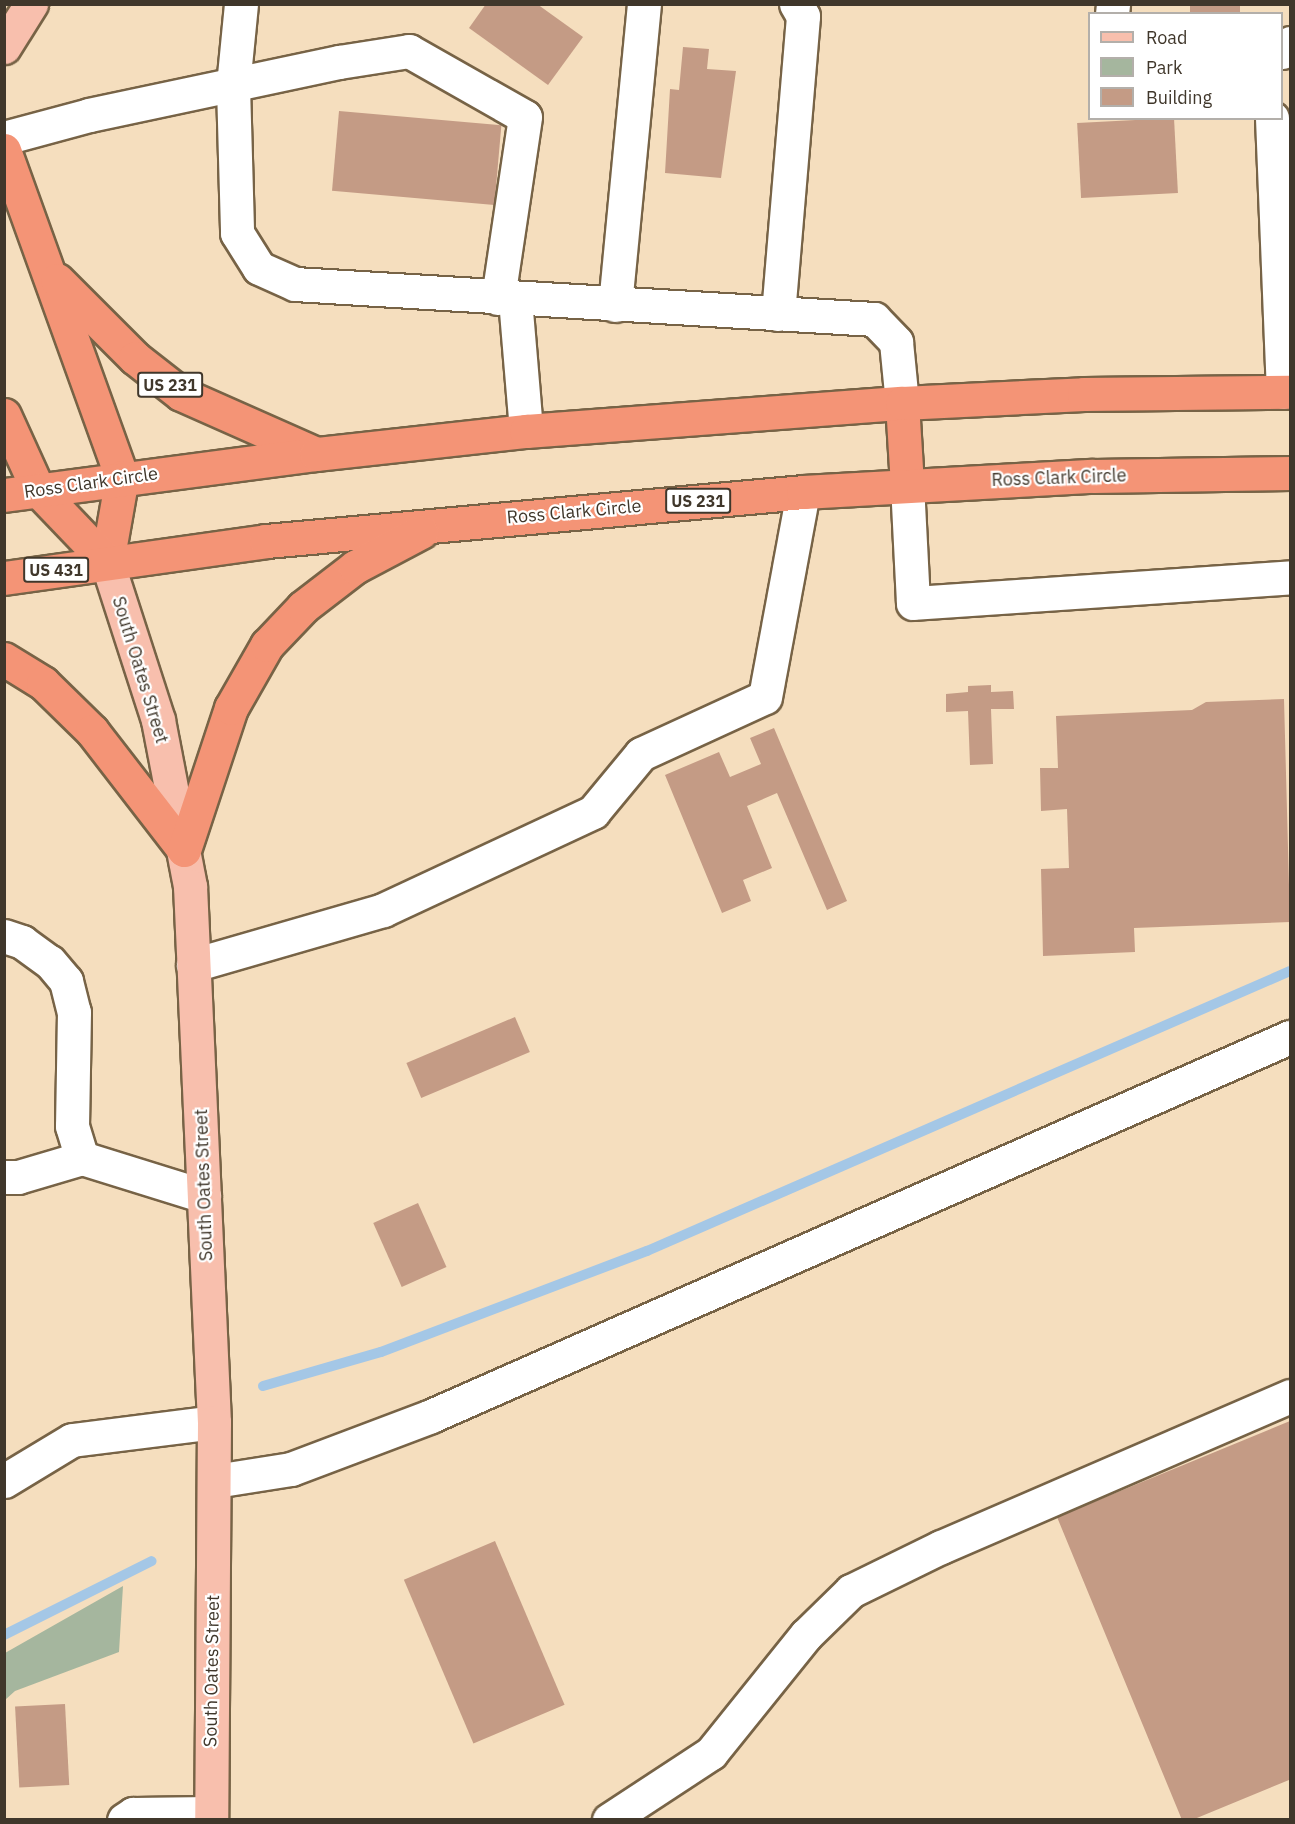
<!DOCTYPE html>
<style>
body{margin:0}
#map{position:relative;width:1295px;height:1824px;overflow:hidden;background:#f5debe;font-family:"IBM Plex Sans",sans-serif}
div>[style]{position:absolute}
.green>*{inset:0;background:#a5b69e}
.stream>*{height:10px;margin:-5px;padding:0 5px;transform-origin:5px;border-radius:5px;background:#a4c7e6}
.building>*{inset:0;background:#c49b85;transform-origin:0 0}
.roads{filter:drop-shadow(2px 0 #776346) drop-shadow(-2px 0 #776346) drop-shadow(0 2px #776346) drop-shadow(0 -2px #776346)}
.minor>*{height:33px;margin:-16.5px;padding:0 16.5px;transform-origin:16.5px;border-radius:16.5px;background:#fff}
.major>*{height:33px;margin:-16.5px;padding:0 16.5px;transform-origin:16.5px;border-radius:16.5px;background:#f8bfad}
.highway>*{height:33px;margin:-16.5px;padding:0 16.5px;transform-origin:16.5px;border-radius:16.5px;background:#f49476}
span{translate:-50% -50%;white-space:nowrap;text-align:center;line-height:1.15;-webkit-text-stroke:4.5px #fff;paint-order:stroke}
.shield-label span{padding:2px 4px;background:#fff;border:2px solid;border-radius:4px;-webkit-text-stroke-width:0}
.shield-label{font-size:16px;color:#40372b;font-weight:700}
.street-label{font-size:18px;color:#40372b}
.frame{position:absolute;inset:0;border:6px solid #40372b;pointer-events:none}
.legend{position:absolute;left:1088px;top:12px;width:195px;height:108px;box-sizing:border-box;background:#fff;border:2px solid #b3afaa;margin:0;padding:8px 10px;list-style:none;font-size:18px;color:#40372b}
.legend li{display:flex;align-items:center;gap:12px;height:30px}
.legend b{width:30px;border:2px solid #b3afaa}
</style>
<div id="map">
<div class="green">
<i style="clip-path:polygon(123px 1586px,119px 1652px,15px 1691px,5px 1700px,5px 1653px)"></i>
</div>
<div class="stream">
<i style="left:263px;top:1386px;width:123px;rotate:-16.1deg"></i>
<i style="left:381px;top:1352px;width:285px;rotate:-20.8deg"></i>
<i style="left:647px;top:1251px;width:701px;rotate:-23.53deg"></i>
<i style="left:4px;top:1635px;width:165px;rotate:-26.6deg"></i>
</div>
<div class="building">
<i style="clip-path:polygon(486px 4px,537px 4px,583px 37px,548px 85px,469px 28px)"></i>
<i style="left:1190px;top:4px;width:50px;height:10px"></i>
<i style="clip-path:polygon(683px 47px,709px 49px,707px 69px,736px 71px,721px 178px,665px 173px,670px 89px,679px 90px)"></i>
<i style="left:339px;top:111px;width:163px;height:80px;rotate:5deg"></i>
<i style="left:1174px;top:118px;width:75px;height:97px;rotate:87deg"></i>
<i style="clip-path:polygon(991px 685px,991px 692px,1013px 691px,1014px 709px,991px 709px,993px 764px,970px 765px,968px 711px,946px 712px,946px 694px,968px 692px,968px 686px)"></i>
<i style="clip-path:polygon(1284px 699px,1290px 922px,1134px 928px,1135px 952px,1043px 956px,1041px 869px,1069px 868px,1067px 809px,1041px 811px,1040px 768px,1058px 768px,1056px 716px,1192px 710px,1206px 702px)"></i>
<i style="clip-path:polygon(774px 728px,847px 901px,827px 910px,777px 793px,747px 806px,772px 868px,743px 880px,751px 901px,722px 913px,665px 775px,719px 752px,730px 777px,761px 764px,750px 738px)"></i>
<i style="left:515px;top:1017px;width:38px;height:118px;rotate:67deg"></i>
<i style="left:418px;top:1203px;width:70px;height:49px;rotate:66deg"></i>
<i style="clip-path:polygon(1290px 1421px,1290px 1784px,1289px 1780px,1192px 1820px,1182px 1820px,1057px 1517px)"></i>
<i style="left:495px;top:1541px;width:178px;height:99px;rotate:67deg"></i>
<i style="left:65px;top:1704px;width:81px;height:50px;rotate:87deg"></i>
</div>
<div class="roads">
<div class="minor">
<i style="left:241px;top:4px;width:82px;rotate:95.6deg"></i>
<i style="left:233px;top:86px;width:147px;rotate:88.4deg"></i>
<i style="left:237px;top:233px;width:41px;rotate:57.8deg"></i>
<i style="left:259px;top:268px;width:39px;rotate:24deg"></i>
<i style="left:295px;top:284px;width:580px;rotate:3.46deg"></i>
<i style="left:874px;top:319px;width:32px;rotate:46deg"></i>
<i style="left:896px;top:342px;width:61px;rotate:84.4deg"></i>
<i style="left:1112px;top:14px;width:10px;rotate:-84deg"></i>
<i style="left:1282px;top:52px;width:12px;rotate:-48deg"></i>
<i style="left:1272px;top:118px;width:274px;rotate:87.7deg"></i>
<i style="left:4px;top:138px;width:88px;rotate:-15.1deg"></i>
<i style="left:89px;top:115px;width:256px;rotate:-12deg"></i>
<i style="left:339px;top:62px;width:71px;rotate:-8.9deg"></i>
<i style="left:409px;top:51px;width:133px;rotate:29.6deg"></i>
<i style="left:525px;top:117px;width:183px;rotate:98.5deg"></i>
<i style="left:515px;top:299px;width:132px;rotate:85.2deg"></i>
<i style="left:615px;top:305px;width:302px;rotate:-84.5deg"></i>
<i style="left:778px;top:314px;width:299px;rotate:-85.2deg"></i>
<i style="left:803px;top:16px;width:14px;rotate:-120deg"></i>
<i style="left:907px;top:484px;width:119px;rotate:87.1deg"></i>
<i style="left:913px;top:603px;width:378px;rotate:-3.9deg"></i>
<i style="left:4px;top:936px;width:19px;rotate:18deg"></i>
<i style="left:22px;top:942px;width:34px;rotate:36deg"></i>
<i style="left:50px;top:962px;width:25px;rotate:50deg"></i>
<i style="left:66px;top:981px;width:32px;rotate:76deg"></i>
<i style="left:74px;top:1012px;width:114px;rotate:91deg"></i>
<i style="left:72px;top:1126px;width:34px;rotate:73deg"></i>
<i style="left:82px;top:1158px;width:128px;rotate:17.3deg"></i>
<i style="left:193px;top:965px;width:198px;rotate:-16.1deg"></i>
<i style="left:383px;top:910px;width:232px;rotate:-25deg"></i>
<i style="left:593px;top:812px;width:75px;rotate:-50.4deg"></i>
<i style="left:641px;top:754px;width:136px;rotate:-24.7deg"></i>
<i style="left:765px;top:697px;width:208px;rotate:-79.5deg"></i>
<i style="left:4px;top:1177px;width:14px"></i>
<i style="left:18px;top:1177px;width:67px;rotate:-16.5deg"></i>
<i style="left:4px;top:1481px;width:79px;rotate:-31.1deg"></i>
<i style="left:72px;top:1440px;width:143px;rotate:-7.2deg"></i>
<i style="left:215px;top:1481px;width:77px;rotate:-9deg"></i>
<i style="left:291px;top:1469px;width:150px;rotate:-20.7deg"></i>
<i style="left:431px;top:1416px;width:939px;rotate:-23.81deg"></i>
<i style="left:124px;top:1820px;width:11px;rotate:-34deg"></i>
<i style="left:133px;top:1814px;width:78px;rotate:-0.7deg"></i>
<i style="left:609px;top:1820px;width:122px;rotate:-33.3deg"></i>
<i style="left:711px;top:1753px;width:151px;rotate:-51.2deg"></i>
<i style="left:806px;top:1635px;width:63px;rotate:-44.4deg"></i>
<i style="left:851px;top:1591px;width:100px;rotate:-26.1deg"></i>
<i style="left:941px;top:1547px;width:380px;rotate:-23.4deg"></i>
</div>
<div class="major">
<i style="left:4px;top:47px;width:51px;rotate:-57.9deg"></i>
<i style="left:107px;top:562px;width:166px;rotate:72.1deg"></i>
<i style="left:158px;top:720px;width:169px;rotate:79.1deg"></i>
<i style="left:190px;top:886px;width:537px;rotate:87.44deg"></i>
<i style="left:214px;top:1422px;width:398px;rotate:90.4deg"></i>
</div>
<div class="highway">
<i style="left:4px;top:150px;width:348px;rotate:70.2deg"></i>
<i style="left:122px;top:477px;width:86px;rotate:100deg"></i>
<i style="left:57px;top:280px;width:110px;rotate:45deg"></i>
<i style="left:135px;top:358px;width:58px;rotate:38deg"></i>
<i style="left:181px;top:394px;width:145px;rotate:23.9deg"></i>
<i style="left:902px;top:403px;width:81px;rotate:86.5deg"></i>
<i style="left:4px;top:415px;width:82px;rotate:65.6deg"></i>
<i style="left:38px;top:490px;width:100px;rotate:46.2deg"></i>
<i style="left:4px;top:495px;width:315px;rotate:-7.5deg"></i>
<i style="left:316px;top:454px;width:211px;rotate:-6.3deg"></i>
<i style="left:526px;top:431px;width:377px;rotate:-4.3deg"></i>
<i style="left:902px;top:403px;width:182px;rotate:-2.8deg"></i>
<i style="left:1084px;top:394px;width:206px;rotate:-0.6deg"></i>
<i style="left:4px;top:578px;width:265px;rotate:-8deg"></i>
<i style="left:266px;top:541px;width:539px;rotate:-5.21deg"></i>
<i style="left:803px;top:492px;width:290px;rotate:-3.2deg"></i>
<i style="left:1093px;top:476px;width:197px;rotate:-0.9deg"></i>
<i style="left:4px;top:659px;width:46px;rotate:31.6deg"></i>
<i style="left:43px;top:683px;width:69px;rotate:44.4deg"></i>
<i style="left:92px;top:731px;width:150px;rotate:52.3deg"></i>
<i style="left:184px;top:850px;width:150px;rotate:-71.7deg"></i>
<i style="left:231px;top:708px;width:73px;rotate:-60.3deg"></i>
<i style="left:267px;top:645px;width:52px;rotate:-46.5deg"></i>
<i style="left:303px;top:607px;width:66px;rotate:-37.6deg"></i>
<i style="left:355px;top:567px;width:75px;rotate:-27.9deg"></i>
</div>
</div>
<div class="shield-label">
<span style="left:170px;top:385px">US 231</span>
<span style="left:698px;top:501px">US 231</span>
<span style="left:56px;top:570px">US 431</span>
</div>
<div class="street-label">
<span style="left:1059px;top:478px;rotate:-2deg">Ross Clark Circle</span>
<span style="left:91px;top:483px;rotate:-8deg">Ross Clark Circle</span>
<span style="left:574px;top:512px;rotate:-5deg">Ross Clark Circle</span>
<span style="left:140px;top:670px;rotate:73deg">South Oates Street</span>
<span style="left:204px;top:1185px;rotate:-92deg">South Oates Street</span>
<span style="left:212px;top:1671px;rotate:-89deg">South Oates Street</span>
</div>
<div class="frame"></div>
<ul class="legend">
<li><b style="height:8px;background:#f8bfad"></b>Road</li>
<li><b style="height:16px;background:#a5b69e"></b>Park</li>
<li><b style="height:16px;background:#c49b85"></b>Building</li>
</ul>
</div>
